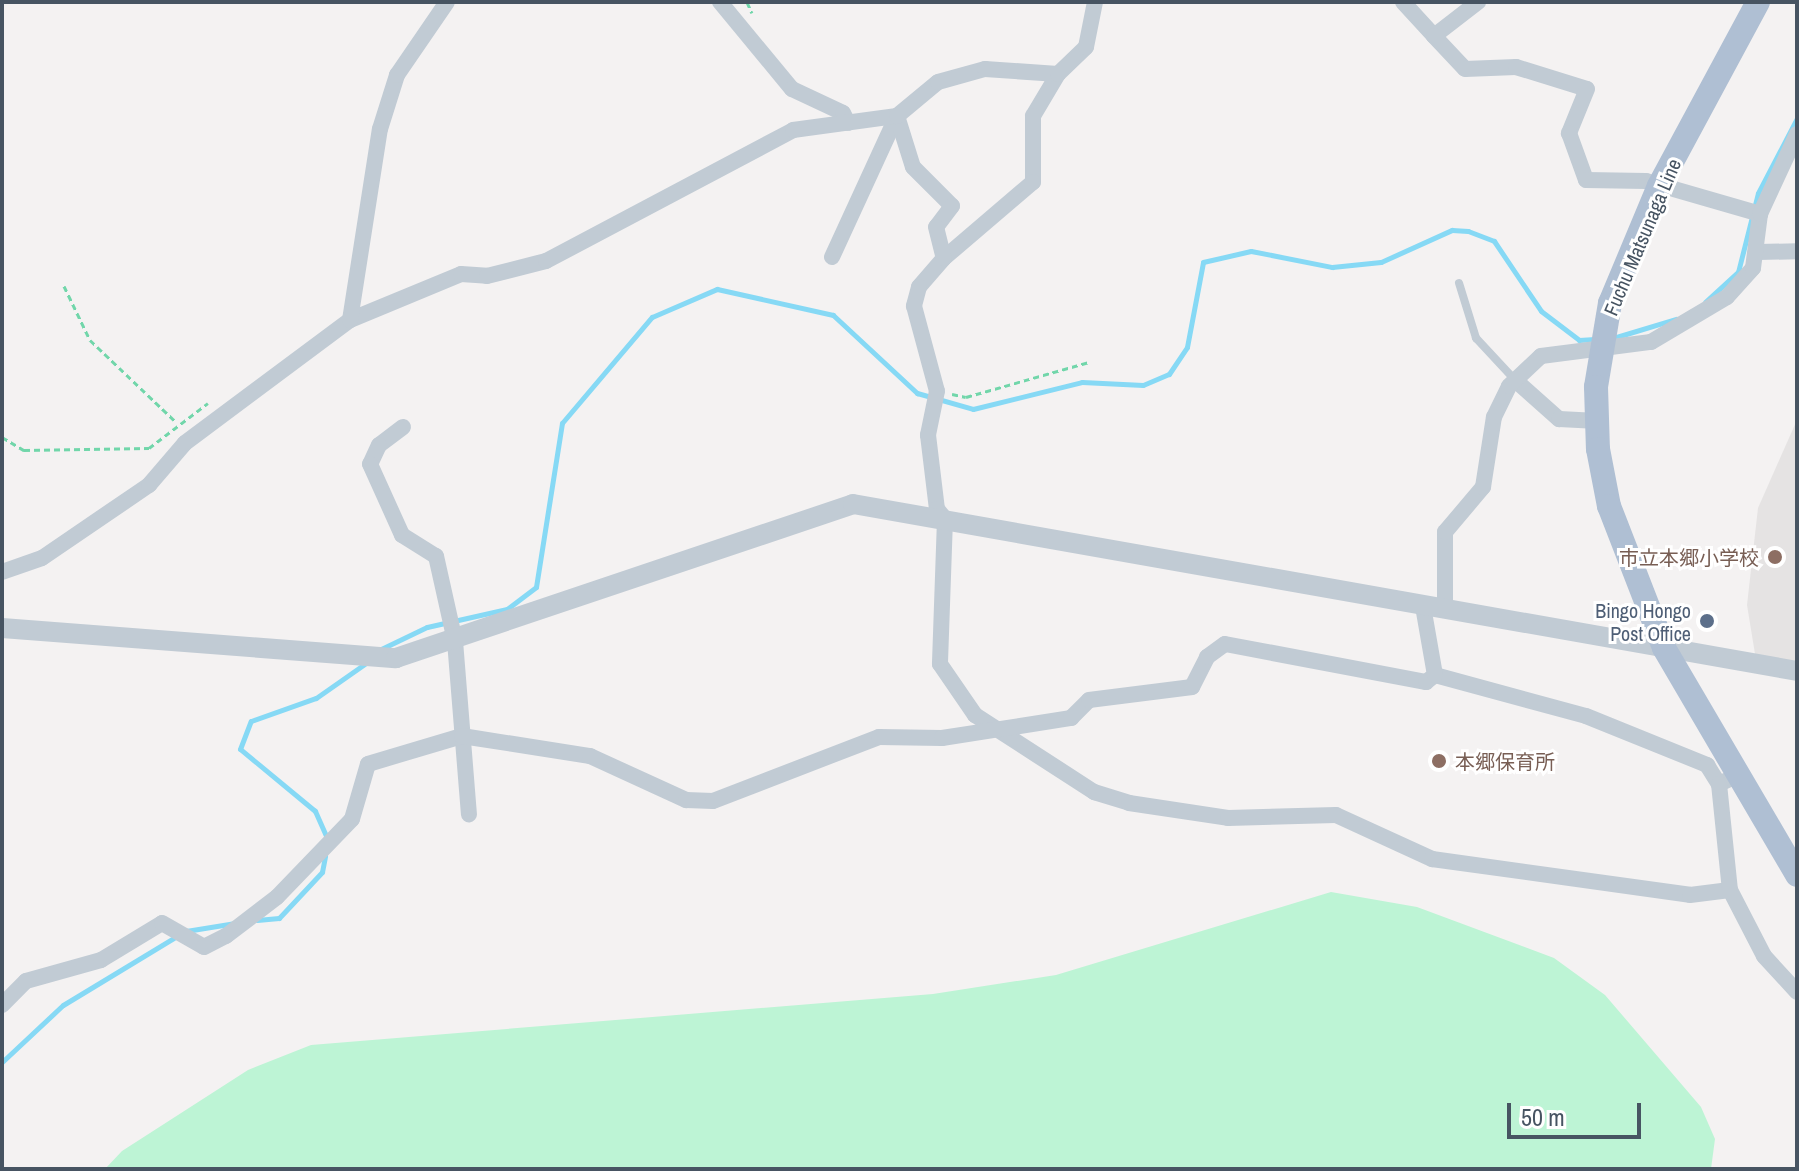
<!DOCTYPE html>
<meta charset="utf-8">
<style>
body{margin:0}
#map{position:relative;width:1799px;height:1171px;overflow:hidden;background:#f4f2f2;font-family:"Archivo Narrow","Noto Sans JP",sans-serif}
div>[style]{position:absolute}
.education>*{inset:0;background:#e5e3e3}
.green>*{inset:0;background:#bdf4d5}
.stream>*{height:5px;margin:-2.5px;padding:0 2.5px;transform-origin:2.5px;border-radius:2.5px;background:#86d9f5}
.path>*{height:3px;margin-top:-1.5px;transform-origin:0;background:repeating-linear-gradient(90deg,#71d6aa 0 6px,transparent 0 10px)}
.service>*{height:8px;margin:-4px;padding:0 4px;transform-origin:4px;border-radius:4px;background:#c1cbd4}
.minor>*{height:16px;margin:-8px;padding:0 8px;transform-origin:8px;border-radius:8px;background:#c1cbd4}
.tertiary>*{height:20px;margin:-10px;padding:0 10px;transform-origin:10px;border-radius:10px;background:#c1cbd4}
.primary>*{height:24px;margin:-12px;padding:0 12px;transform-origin:12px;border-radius:12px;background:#afbfd3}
.dots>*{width:22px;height:22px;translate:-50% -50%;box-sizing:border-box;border:4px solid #fff;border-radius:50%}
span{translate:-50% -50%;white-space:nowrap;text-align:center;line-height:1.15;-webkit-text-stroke:6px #fff;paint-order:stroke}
.street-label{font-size:20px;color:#475462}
.education-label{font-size:20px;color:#785e54}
.right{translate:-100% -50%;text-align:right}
.left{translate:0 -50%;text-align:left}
.service-label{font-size:20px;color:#4e5e75}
.frame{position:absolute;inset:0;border:4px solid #475462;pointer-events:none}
.scale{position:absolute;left:1507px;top:1103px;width:134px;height:36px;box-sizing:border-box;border:4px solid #475462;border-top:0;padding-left:10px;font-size:24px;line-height:28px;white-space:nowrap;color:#475462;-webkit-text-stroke:6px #fff;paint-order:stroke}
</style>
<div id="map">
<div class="education">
<i style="clip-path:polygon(1797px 420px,1797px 666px,1756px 660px,1747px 605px,1758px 508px)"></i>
</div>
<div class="green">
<i style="clip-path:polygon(1331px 892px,1417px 907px,1554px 958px,1605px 995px,1701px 1107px,1715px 1139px,1711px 1169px,105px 1169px,122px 1151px,248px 1070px,311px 1045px,933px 994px,1056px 975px)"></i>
</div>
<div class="stream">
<i style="left:1705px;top:302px;width:45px;rotate:-42.3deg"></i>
<i style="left:1738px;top:272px;width:81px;rotate:-75.8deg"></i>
<i style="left:1758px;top:193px;width:85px;rotate:-62.5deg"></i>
<i style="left:1613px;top:338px;width:66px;rotate:-16.8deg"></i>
<i style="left:379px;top:650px;width:53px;rotate:-25.6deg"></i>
<i style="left:427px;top:627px;width:82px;rotate:-12.7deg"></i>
<i style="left:507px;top:609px;width:36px;rotate:-37deg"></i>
<i style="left:536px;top:587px;width:166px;rotate:-81deg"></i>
<i style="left:562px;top:423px;width:139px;rotate:-49.7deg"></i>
<i style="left:652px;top:317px;width:71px;rotate:-23.3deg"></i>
<i style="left:717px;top:289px;width:119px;rotate:12.6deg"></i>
<i style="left:833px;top:315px;width:115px;rotate:42.9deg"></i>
<i style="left:917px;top:393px;width:58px;rotate:15.9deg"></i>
<i style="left:973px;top:409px;width:112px;rotate:-13.9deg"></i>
<i style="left:1082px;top:382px;width:61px;rotate:2.8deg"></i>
<i style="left:1143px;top:385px;width:28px;rotate:-23deg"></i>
<i style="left:1169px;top:374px;width:32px;rotate:-56deg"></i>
<i style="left:1187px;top:347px;width:86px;rotate:-79.3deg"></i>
<i style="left:1203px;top:262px;width:49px;rotate:-12.9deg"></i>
<i style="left:1251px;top:251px;width:83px;rotate:11.2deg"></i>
<i style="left:1332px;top:267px;width:49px;rotate:-5.8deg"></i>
<i style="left:1381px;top:262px;width:78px;rotate:-24.3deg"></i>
<i style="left:1452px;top:230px;width:16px;rotate:4deg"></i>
<i style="left:1468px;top:231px;width:28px;rotate:21deg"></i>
<i style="left:1494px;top:241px;width:84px;rotate:56.1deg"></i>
<i style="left:1541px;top:311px;width:48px;rotate:37.3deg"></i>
<i style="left:1579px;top:340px;width:16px;rotate:-4deg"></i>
<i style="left:327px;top:838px;width:30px;rotate:-114deg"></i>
<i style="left:315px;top:811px;width:97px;rotate:-140.4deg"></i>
<i style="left:240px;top:749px;width:30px;rotate:-69deg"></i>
<i style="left:251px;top:721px;width:69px;rotate:-19.5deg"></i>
<i style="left:316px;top:698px;width:61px;rotate:-35deg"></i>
<i style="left:257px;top:920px;width:22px;rotate:-5deg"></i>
<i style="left:279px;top:918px;width:63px;rotate:-46.9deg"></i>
<i style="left:322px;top:872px;width:16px;rotate:-79deg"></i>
<i style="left:186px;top:931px;width:50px;rotate:-9.3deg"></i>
<i style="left:2px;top:1062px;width:83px;rotate:-43.1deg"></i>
<i style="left:63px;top:1005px;width:133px;rotate:-31.2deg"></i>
</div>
<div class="path">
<i style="left:747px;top:2px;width:12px;rotate:66deg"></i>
<i style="left:64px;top:286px;width:60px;rotate:64.3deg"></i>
<i style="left:90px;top:340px;width:119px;rotate:43.6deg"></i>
<i style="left:952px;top:394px;width:14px;rotate:12deg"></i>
<i style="left:966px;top:397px;width:128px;rotate:-15.9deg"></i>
<i style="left:2px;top:437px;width:26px;rotate:31deg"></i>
<i style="left:24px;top:450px;width:125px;rotate:-0.9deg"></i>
<i style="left:149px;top:448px;width:74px;rotate:-37.3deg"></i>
</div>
<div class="service">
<i style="left:1459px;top:283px;width:58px;rotate:72.8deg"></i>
<i style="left:1476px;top:338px;width:57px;rotate:47.1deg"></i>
</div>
<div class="minor">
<i style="left:720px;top:2px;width:113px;rotate:50.4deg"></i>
<i style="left:792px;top:89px;width:56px;rotate:25.2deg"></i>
<i style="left:843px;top:113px;width:11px;rotate:63deg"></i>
<i style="left:1403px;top:2px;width:46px;rotate:47.6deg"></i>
<i style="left:1434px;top:36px;width:56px;rotate:-37.7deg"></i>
<i style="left:1434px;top:36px;width:45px;rotate:46.8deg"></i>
<i style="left:1465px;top:69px;width:51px;rotate:-2.2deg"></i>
<i style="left:1516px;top:67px;width:74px;rotate:17.2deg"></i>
<i style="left:1587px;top:89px;width:48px;rotate:112.2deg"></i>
<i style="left:1569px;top:133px;width:50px;rotate:70.1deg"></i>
<i style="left:1586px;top:180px;width:60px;rotate:1deg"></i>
<i style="left:1646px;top:181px;width:119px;rotate:16.1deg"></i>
<i style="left:1058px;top:74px;width:49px;rotate:120.8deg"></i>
<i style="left:1033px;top:116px;width:66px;rotate:90deg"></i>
<i style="left:1033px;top:182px;width:117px;rotate:139.5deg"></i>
<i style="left:944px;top:258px;width:38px;rotate:131deg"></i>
<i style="left:919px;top:287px;width:20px;rotate:105deg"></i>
<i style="left:914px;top:306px;width:88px;rotate:74.9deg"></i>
<i style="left:937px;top:391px;width:45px;rotate:101.6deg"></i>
<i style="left:928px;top:435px;width:75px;rotate:83.1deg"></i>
<i style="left:937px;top:509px;width:13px;rotate:51deg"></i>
<i style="left:945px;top:519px;width:145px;rotate:92deg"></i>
<i style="left:940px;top:664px;width:62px;rotate:55.5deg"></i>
<i style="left:975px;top:715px;width:142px;rotate:32.9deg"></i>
<i style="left:1094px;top:792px;width:37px;rotate:17deg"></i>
<i style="left:1129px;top:803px;width:100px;rotate:8.6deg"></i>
<i style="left:1228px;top:818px;width:108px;rotate:-1.6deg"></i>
<i style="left:1336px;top:815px;width:106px;rotate:24.6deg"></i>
<i style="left:1432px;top:859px;width:260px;rotate:7.9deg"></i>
<i style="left:1690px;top:895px;width:40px;rotate:-7.1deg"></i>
<i style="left:1758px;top:252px;width:39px;rotate:-1deg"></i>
<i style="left:832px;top:257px;width:155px;rotate:-65.3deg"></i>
<i style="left:897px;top:116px;width:53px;rotate:72.6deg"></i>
<i style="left:913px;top:167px;width:55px;rotate:45deg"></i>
<i style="left:952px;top:206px;width:26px;rotate:127deg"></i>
<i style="left:936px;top:227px;width:32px;rotate:76deg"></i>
<i style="left:350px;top:320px;width:120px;rotate:-22.5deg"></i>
<i style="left:461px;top:274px;width:26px;rotate:4deg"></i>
<i style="left:487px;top:276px;width:61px;rotate:-14.3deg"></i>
<i style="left:546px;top:261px;width:280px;rotate:-27.9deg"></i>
<i style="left:793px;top:130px;width:105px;rotate:-7.7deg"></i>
<i style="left:897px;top:116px;width:53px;rotate:-39.7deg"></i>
<i style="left:938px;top:82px;width:49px;rotate:-15.5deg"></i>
<i style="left:985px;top:69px;width:73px;rotate:3.9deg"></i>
<i style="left:1058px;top:74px;width:39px;rotate:-44deg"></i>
<i style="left:1086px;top:47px;width:46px;rotate:-78.7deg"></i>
<i style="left:1515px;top:380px;width:59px;rotate:41.6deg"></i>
<i style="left:1559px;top:419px;width:39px;rotate:3deg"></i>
<i style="left:403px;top:427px;width:30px;rotate:143deg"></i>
<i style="left:379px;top:445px;width:21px;rotate:115deg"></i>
<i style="left:370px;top:464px;width:78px;rotate:65.7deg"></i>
<i style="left:402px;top:535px;width:40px;rotate:32deg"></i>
<i style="left:436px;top:556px;width:87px;rotate:77.4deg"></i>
<i style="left:455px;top:641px;width:174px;rotate:85.4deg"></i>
<i style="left:2px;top:572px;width:42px;rotate:-19.3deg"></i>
<i style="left:42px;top:558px;width:130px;rotate:-34.3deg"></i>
<i style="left:149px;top:485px;width:55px;rotate:-49.4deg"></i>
<i style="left:185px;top:443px;width:206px;rotate:-36.7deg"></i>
<i style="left:350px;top:320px;width:193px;rotate:-81.1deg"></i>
<i style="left:380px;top:129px;width:57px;rotate:-72.5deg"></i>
<i style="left:397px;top:75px;width:88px;rotate:-55.6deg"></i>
<i style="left:1445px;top:609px;width:77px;rotate:-90deg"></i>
<i style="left:1445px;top:532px;width:59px;rotate:-49.8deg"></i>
<i style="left:1483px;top:487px;width:71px;rotate:-81.1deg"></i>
<i style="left:1494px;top:417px;width:34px;rotate:-64deg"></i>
<i style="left:1509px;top:386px;width:44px;rotate:-43.2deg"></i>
<i style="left:1541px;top:356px;width:111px;rotate:-7.3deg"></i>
<i style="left:1651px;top:342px;width:88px;rotate:-30.6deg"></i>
<i style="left:1727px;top:297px;width:39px;rotate:-48deg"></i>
<i style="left:1753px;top:268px;width:54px;rotate:-82.6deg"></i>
<i style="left:1760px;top:214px;width:88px;rotate:-65.2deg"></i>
<i style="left:1435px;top:675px;width:156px;rotate:15.2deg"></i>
<i style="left:1586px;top:716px;width:131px;rotate:22deg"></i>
<i style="left:1707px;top:765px;width:22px;rotate:58deg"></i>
<i style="left:1719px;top:784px;width:23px;rotate:-25deg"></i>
<i style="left:1719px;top:784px;width:107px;rotate:84.1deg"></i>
<i style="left:1730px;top:890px;width:74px;rotate:62.7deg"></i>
<i style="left:1764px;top:956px;width:49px;rotate:47.5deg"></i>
<i style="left:2px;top:1005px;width:34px;rotate:-45deg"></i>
<i style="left:26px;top:981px;width:78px;rotate:-15.6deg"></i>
<i style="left:101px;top:960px;width:71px;rotate:-31.2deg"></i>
<i style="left:162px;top:923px;width:48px;rotate:29.7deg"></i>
<i style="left:204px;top:947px;width:25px;rotate:-27deg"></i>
<i style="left:226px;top:936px;width:64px;rotate:-37.4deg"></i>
<i style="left:277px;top:897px;width:108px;rotate:-46.1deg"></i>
<i style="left:352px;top:819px;width:57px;rotate:-73.8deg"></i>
<i style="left:368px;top:764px;width:98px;rotate:-16.6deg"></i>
<i style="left:462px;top:736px;width:130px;rotate:8.9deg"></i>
<i style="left:590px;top:756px;width:106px;rotate:24.6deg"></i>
<i style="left:686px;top:800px;width:27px;rotate:2deg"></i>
<i style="left:713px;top:801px;width:178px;rotate:-21.1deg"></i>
<i style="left:879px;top:737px;width:63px;rotate:0.9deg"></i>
<i style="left:942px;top:738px;width:131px;rotate:-8.8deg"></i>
<i style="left:1071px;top:718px;width:25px;rotate:-45deg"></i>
<i style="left:1089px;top:700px;width:104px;rotate:-7.2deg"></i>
<i style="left:1192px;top:687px;width:34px;rotate:-63deg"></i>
<i style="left:1207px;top:657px;width:22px;rotate:-36deg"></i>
<i style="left:1225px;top:644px;width:205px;rotate:10.7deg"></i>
<i style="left:1426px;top:682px;width:11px;rotate:-38deg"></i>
<i style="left:1435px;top:675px;width:70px;rotate:-99.9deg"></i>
</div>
<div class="tertiary">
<i style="left:2px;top:628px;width:395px;rotate:4.4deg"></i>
<i style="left:396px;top:658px;width:482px;rotate:-18.6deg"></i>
<i style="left:853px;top:504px;width:959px;rotate:10.03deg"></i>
</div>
<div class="primary">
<i style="left:1758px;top:2px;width:209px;rotate:118.3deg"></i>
<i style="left:1659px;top:186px;width:127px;rotate:112.7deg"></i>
<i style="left:1610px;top:303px;width:85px;rotate:99.5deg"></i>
<i style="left:1596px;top:387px;width:62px;rotate:88.2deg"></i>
<i style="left:1598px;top:449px;width:58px;rotate:79.1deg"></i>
<i style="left:1609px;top:506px;width:152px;rotate:68.8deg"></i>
<i style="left:1664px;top:648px;width:263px;rotate:59.6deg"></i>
</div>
<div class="dots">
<i style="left:1775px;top:557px;background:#8d6e63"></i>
<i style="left:1707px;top:621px;background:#5c6f8a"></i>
<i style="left:1439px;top:761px;background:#8d6e63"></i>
</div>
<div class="street-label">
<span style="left:1642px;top:237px;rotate:-67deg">Fuchu Matsunaga Line</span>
</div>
<div class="education-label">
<span class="right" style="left:1759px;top:557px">市立本郷小学校</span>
<span class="left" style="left:1455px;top:761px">本郷保育所</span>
</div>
<div class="service-label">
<span class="right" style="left:1691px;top:622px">Bingo Hongo<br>Post Office</span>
</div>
<div class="frame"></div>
<div class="scale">50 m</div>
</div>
